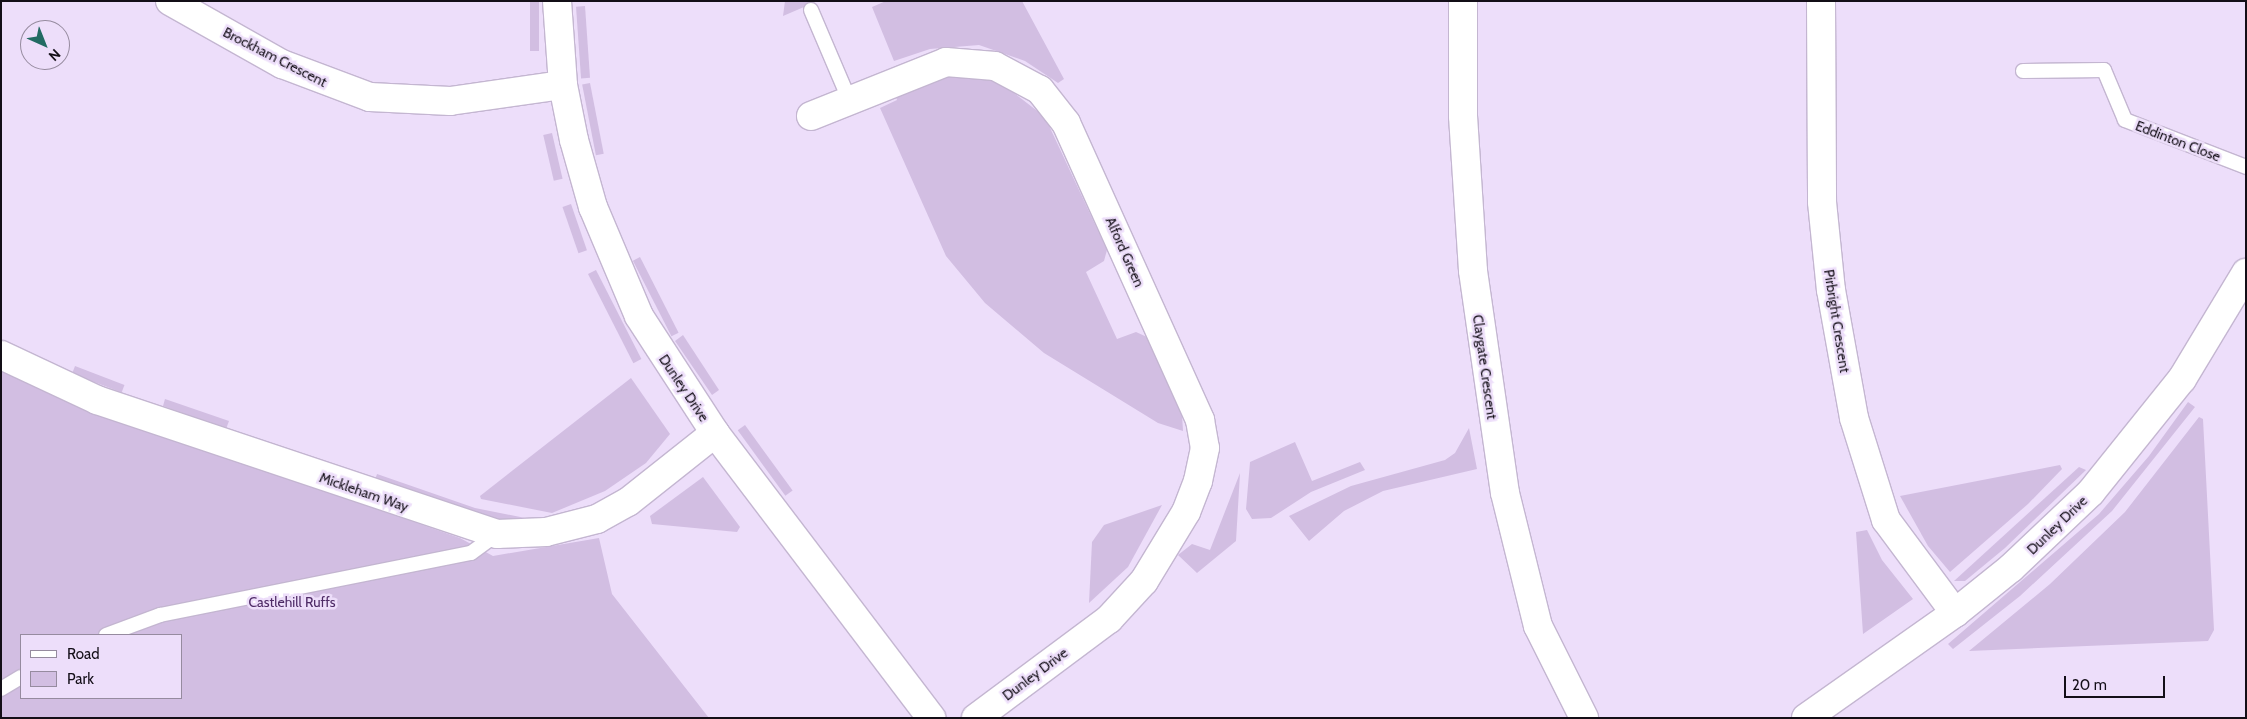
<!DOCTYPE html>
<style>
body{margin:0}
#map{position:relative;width:2247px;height:719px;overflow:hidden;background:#eddefa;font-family:Cabin,sans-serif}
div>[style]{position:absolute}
.green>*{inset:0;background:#d2bee2;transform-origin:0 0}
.roads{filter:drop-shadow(1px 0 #c4b6d1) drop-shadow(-1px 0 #c4b6d1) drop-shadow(0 1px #c4b6d1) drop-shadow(0 -1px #c4b6d1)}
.service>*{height:14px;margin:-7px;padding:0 7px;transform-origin:7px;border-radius:7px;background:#fff}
.minor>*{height:28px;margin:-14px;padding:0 14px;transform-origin:14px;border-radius:14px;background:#fff}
span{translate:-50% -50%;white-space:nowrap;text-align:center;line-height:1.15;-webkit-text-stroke:5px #eddefa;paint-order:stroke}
.street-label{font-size:14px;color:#130e17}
.park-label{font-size:14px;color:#4e2b66}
.frame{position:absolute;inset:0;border:2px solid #130e17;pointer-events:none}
.legend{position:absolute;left:20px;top:634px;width:162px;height:65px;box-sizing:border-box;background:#eddefa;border:1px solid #968b9f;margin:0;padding:6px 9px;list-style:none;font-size:15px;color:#130e17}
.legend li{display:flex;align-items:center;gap:10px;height:25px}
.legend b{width:25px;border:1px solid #968b9f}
.north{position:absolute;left:20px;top:20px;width:50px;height:50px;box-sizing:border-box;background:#eddefa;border:1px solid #968b9f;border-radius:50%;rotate:136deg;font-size:14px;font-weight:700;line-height:20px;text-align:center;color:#130e17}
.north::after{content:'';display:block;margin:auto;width:18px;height:22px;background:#226b63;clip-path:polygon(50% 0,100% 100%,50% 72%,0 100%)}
.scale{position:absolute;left:2064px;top:676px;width:101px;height:22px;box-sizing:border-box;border:2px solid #130e17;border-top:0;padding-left:6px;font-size:15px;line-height:18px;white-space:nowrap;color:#130e17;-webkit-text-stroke:4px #eddefa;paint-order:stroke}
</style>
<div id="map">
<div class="green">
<i style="left:530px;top:1px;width:9px;height:50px"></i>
<i style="clip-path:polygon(785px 1px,818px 1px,783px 16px)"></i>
<i style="clip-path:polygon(886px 1px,1022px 1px,1064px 79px,1058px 83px,1025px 61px,979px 45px,930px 49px,894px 61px,872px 7px)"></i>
<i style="left:585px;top:6px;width:72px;height:9px;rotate:86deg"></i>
<i style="clip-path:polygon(949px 76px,988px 79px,1005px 86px,1045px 117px,1107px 250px,1104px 261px,1086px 272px,1117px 339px,1136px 332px,1147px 337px,1182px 414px,1183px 431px,1158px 423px,1044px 353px,985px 303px,946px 256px,880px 108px,897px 100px,894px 91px)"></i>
<i style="left:590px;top:83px;width:72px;height:8px;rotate:79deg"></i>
<i style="left:552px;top:133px;width:47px;height:9px;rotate:77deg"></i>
<i style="left:571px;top:204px;width:49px;height:9px;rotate:71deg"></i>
<i style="left:640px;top:257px;width:85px;height:8px;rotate:63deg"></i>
<i style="left:596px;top:270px;width:100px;height:9px;rotate:63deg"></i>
<i style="clip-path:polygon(683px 335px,719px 390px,712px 395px,675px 341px)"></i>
<i style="left:75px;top:366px;width:53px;height:8px;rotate:21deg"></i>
<i style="clip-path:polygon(evenodd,1px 369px,73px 403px,460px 538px,493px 556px,599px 538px,612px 594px,709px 718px,1px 718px,1px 369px,21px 635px,181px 635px,181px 698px,21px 698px,21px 635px)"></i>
<i style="clip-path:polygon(631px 378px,670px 434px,646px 463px,605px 491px,552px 513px,481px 499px,480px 496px)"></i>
<i style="clip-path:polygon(165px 399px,229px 421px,226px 429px,163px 406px)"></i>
<i style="clip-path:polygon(2188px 402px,2195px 407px,2112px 511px,2020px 596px,1953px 649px,1948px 644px,2099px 514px,2149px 456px)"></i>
<i style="clip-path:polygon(2199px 417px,2203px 419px,2214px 630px,2208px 641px,1969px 651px,2050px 584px,2125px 512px)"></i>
<i style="left:745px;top:425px;width:81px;height:9px;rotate:54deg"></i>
<i style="clip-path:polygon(1469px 428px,1477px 469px,1383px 491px,1344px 511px,1309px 541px,1289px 516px,1351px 486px,1445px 460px,1455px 453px)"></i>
<i style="clip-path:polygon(1295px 442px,1312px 481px,1360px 462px,1365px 470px,1311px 492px,1271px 518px,1252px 519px,1246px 509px,1250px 462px)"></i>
<i style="clip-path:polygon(2060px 465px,2062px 469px,2028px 504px,1950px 572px,1928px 546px,1900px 496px)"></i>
<i style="clip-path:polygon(2079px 467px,2086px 470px,2005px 548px,1965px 581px,1954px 581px)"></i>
<i style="clip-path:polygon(1240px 473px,1236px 541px,1197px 573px,1178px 555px,1192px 544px,1210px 550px)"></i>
<i style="clip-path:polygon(377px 474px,475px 508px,530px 519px,495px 520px,375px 480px)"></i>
<i style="clip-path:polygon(703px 477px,740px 527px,737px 532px,652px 524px,650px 516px)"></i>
<i style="clip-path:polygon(1162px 505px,1128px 567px,1089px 603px,1092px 542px,1104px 525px)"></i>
<i style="clip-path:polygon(1867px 530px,1882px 560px,1913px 599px,1863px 634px,1856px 532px)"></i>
</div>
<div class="roads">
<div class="service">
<i style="left:811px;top:10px;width:97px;rotate:66.9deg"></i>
<i style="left:2023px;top:71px;width:81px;rotate:-0.7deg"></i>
<i style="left:2104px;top:70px;width:54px;rotate:67.2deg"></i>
<i style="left:2125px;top:120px;width:130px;rotate:21.2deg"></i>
<i style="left:106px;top:635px;width:58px;rotate:-20.3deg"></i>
<i style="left:160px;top:615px;width:317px;rotate:-11.3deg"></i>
<i style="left:471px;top:553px;width:32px;rotate:-36deg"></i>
<i style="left:1px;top:689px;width:23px;rotate:-31deg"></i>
</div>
<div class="minor">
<i style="left:170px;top:1px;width:129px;rotate:29.4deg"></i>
<i style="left:282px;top:64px;width:94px;rotate:20.6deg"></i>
<i style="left:370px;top:97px;width:80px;rotate:2.9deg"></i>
<i style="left:450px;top:101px;width:114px;rotate:-8.1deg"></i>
<i style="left:557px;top:1px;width:84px;rotate:85.9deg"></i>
<i style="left:563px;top:85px;width:56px;rotate:78.7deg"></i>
<i style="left:574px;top:140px;width:70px;rotate:74.2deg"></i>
<i style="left:593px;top:207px;width:118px;rotate:67.1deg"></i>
<i style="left:639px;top:316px;width:140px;rotate:57deg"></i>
<i style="left:715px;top:433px;width:358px;rotate:52.8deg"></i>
<i style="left:1463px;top:1px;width:115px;rotate:90deg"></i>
<i style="left:1463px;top:116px;width:155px;rotate:86.3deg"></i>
<i style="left:1473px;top:271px;width:224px;rotate:81.8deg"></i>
<i style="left:1505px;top:493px;width:137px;rotate:76.1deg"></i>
<i style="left:1538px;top:626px;width:103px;rotate:63.4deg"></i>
<i style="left:1821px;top:1px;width:201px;rotate:89.7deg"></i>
<i style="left:1822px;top:202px;width:88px;rotate:84.2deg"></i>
<i style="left:1831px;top:290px;width:130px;rotate:79.8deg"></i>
<i style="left:1854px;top:418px;width:107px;rotate:72.6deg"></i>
<i style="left:1886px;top:520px;width:116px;rotate:53.4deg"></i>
<i style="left:811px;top:116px;width:145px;rotate:-21.8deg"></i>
<i style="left:946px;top:62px;width:49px;rotate:4.7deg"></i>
<i style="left:995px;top:66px;width:51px;rotate:28.1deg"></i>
<i style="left:1040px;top:90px;width:42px;rotate:51.8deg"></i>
<i style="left:1066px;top:123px;width:326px;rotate:65.7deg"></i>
<i style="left:1200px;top:420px;width:28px;rotate:80deg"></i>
<i style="left:1205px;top:448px;width:34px;rotate:102deg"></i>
<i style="left:1198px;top:481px;width:33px;rotate:111deg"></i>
<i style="left:1186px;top:512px;width:81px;rotate:121.3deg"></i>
<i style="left:1144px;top:581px;width:52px;rotate:132.6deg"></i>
<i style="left:1109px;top:619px;width:166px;rotate:143.3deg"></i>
<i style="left:1px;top:355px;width:106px;rotate:25.1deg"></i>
<i style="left:97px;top:400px;width:422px;rotate:18.5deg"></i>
<i style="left:497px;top:534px;width:49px;rotate:-2.3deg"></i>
<i style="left:546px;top:532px;width:53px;rotate:-14.3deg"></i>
<i style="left:597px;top:519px;width:35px;rotate:-29deg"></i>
<i style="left:628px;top:502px;width:111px;rotate:-38.4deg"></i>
<i style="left:1806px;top:718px;width:182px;rotate:-35.2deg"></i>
<i style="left:1955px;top:613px;width:72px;rotate:-38.8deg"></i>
<i style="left:2011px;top:568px;width:110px;rotate:-43.5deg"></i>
<i style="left:2091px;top:492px;width:145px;rotate:-51.2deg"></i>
<i style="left:2182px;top:379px;width:124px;rotate:-58.9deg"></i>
</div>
</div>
<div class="street-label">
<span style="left:275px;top:57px;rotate:27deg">Brockham Crescent</span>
<span style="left:2178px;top:141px;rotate:21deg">Eddinton Close</span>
<span style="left:1125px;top:252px;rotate:66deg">Alford Green</span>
<span style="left:1837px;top:321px;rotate:81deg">Pirbright Crescent</span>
<span style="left:1485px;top:367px;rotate:82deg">Claygate Crescent</span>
<span style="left:684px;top:388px;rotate:56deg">Dunley Drive</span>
<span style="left:364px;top:492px;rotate:19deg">Mickleham Way</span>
<span style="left:2057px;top:525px;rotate:-44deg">Dunley Drive</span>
<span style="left:1035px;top:674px;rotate:-37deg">Dunley Drive</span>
</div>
<div class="park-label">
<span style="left:292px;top:602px">Castlehill Ruffs</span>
</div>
<div class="frame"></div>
<ul class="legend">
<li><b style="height:6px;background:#fff"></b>Road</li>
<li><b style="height:14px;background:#d2bee2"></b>Park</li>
</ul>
<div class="north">N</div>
<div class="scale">20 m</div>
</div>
